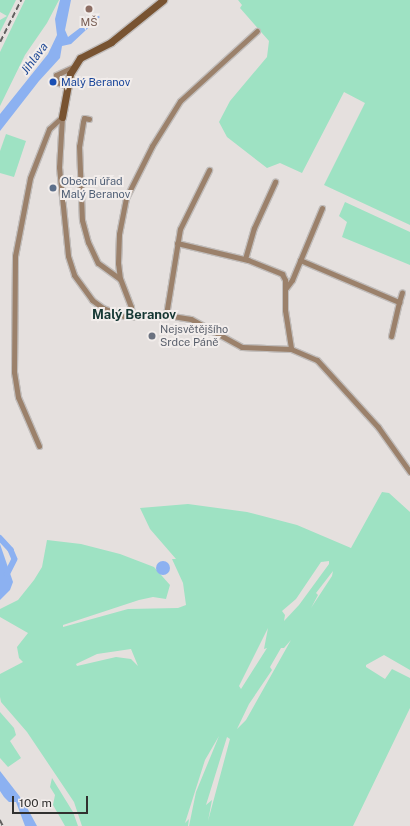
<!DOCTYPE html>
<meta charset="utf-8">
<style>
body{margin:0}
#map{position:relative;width:410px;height:826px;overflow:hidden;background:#e5e0de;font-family:"Public Sans",sans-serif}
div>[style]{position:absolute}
.green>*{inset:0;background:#9ee2c3}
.water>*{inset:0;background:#8cb1f1}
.round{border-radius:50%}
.canal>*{height:5.5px;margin:-2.75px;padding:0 2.75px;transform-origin:2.75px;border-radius:2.75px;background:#8cb1f1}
.roads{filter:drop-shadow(1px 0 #c1bdbb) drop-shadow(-1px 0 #c1bdbb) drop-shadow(0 1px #c1bdbb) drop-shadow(0 -1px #c1bdbb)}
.street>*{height:5px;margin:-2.5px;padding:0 2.5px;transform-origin:2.5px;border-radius:2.5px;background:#9b816b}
.secondary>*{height:7px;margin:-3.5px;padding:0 3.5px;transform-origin:3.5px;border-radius:3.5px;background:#785331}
.rail>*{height:1.5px;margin-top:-0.75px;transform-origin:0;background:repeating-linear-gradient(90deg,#636160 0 6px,transparent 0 9px)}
.dots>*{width:11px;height:11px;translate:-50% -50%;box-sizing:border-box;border:2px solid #f2edeb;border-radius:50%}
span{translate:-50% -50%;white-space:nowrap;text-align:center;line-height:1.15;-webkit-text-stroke:4px #f2edeb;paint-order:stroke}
.education-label{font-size:11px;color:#785e54}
.transit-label{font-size:11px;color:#164399}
.left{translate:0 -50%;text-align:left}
.service-label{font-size:11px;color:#4e5e75}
.worship-label{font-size:11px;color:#5b616d}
.water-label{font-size:12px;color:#234c97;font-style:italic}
.quarter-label{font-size:13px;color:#163834;font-weight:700}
.scale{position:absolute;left:12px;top:796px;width:76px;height:18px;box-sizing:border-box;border:2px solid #31302f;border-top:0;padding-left:5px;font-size:12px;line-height:14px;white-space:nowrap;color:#31302f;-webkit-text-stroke:3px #f2edeb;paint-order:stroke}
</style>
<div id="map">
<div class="green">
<i style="clip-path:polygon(0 0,16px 0,0 32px,0 20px,7px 16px,0 12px)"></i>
<i style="clip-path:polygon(25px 0,59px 0,47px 23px,25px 55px,0 106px,0 52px)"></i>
<i style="clip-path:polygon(238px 0,410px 0,410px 225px,324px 185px,365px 103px,344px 92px,302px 173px,280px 163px,267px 168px,227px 137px,219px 122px,230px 101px,267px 57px,269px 41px,240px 8px,242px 5px)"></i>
<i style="clip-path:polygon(6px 134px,26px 141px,14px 177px,0 173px,0 151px)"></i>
<i style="clip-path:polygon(345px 202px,410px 232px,410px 265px,342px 237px,347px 222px,339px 216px)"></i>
<i style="clip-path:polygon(evenodd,382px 492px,389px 493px,410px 512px,410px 670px,384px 655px,366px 665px,366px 667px,385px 679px,392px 669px,410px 678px,410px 708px,353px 826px,189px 826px,196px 792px,219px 736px,205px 760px,185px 823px,189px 819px,188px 826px,82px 826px,74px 802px,27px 732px,1px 702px,0 697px,0 674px,23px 662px,19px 658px,17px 647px,28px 633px,0 617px,0 609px,18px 600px,34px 580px,42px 567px,47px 540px,81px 544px,120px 554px,154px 567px,170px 585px,166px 599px,153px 597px,139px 600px,63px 625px,63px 627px,128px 609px,178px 608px,186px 605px,183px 583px,172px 559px,176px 559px,150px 529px,140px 508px,188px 504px,247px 512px,297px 525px,351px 548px,382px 492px,329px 561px,329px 564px,299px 605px,284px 621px,285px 615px,282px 611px,296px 599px,321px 562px,329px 561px,382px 492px,333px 571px,332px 576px,311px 608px,318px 595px,316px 593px,333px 571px,382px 492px,268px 628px,264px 649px,267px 648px,241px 689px,239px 686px,268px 628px,382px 492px,291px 640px,246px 720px,237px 729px,249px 704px,272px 670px,270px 667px,281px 648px,284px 648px,291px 640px,382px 492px,131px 649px,138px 666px,131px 659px,116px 657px,77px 666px,76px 664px,97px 654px,131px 649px,382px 492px,227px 737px,230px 739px,208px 821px,212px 800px,206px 805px,227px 737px)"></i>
<i style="clip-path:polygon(0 712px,14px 728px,16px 735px,10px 741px,21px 758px,8px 767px,0 758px)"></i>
<i style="clip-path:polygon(52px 778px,73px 812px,78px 826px,65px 826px,53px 805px,55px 795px,50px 787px)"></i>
</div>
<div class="water">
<i style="clip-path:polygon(60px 0,71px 0,65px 30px,68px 37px,97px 15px,100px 17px,71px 44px,62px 46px,60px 58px,39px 81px,0 131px,0 114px,48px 54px,57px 35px,55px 19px)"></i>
<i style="clip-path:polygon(0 544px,13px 582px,10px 590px,0 600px)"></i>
<i class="round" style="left:156px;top:561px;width:14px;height:14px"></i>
<i style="clip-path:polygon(0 771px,24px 802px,37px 826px,25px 826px,16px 802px,9px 802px,4px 797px,0 791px)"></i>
</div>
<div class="canal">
<i style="left:0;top:538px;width:16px;rotate:47deg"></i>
<i style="left:11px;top:550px;width:8px;rotate:67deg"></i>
<i style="left:7px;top:574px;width:16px;rotate:-63deg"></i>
</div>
<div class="roads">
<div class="street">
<i style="left:67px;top:86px;width:12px;rotate:-160deg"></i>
<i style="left:56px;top:82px;width:7px;rotate:-90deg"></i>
<i style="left:56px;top:75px;width:19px;rotate:-25deg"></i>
<i style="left:62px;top:117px;width:50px;rotate:93.4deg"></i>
<i style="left:59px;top:167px;width:89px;rotate:84.2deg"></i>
<i style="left:68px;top:256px;width:20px;rotate:72deg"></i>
<i style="left:74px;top:275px;width:31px;rotate:54deg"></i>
<i style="left:92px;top:300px;width:14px;rotate:36deg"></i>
<i style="left:103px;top:308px;width:22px;rotate:21deg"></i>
<i style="left:124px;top:316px;width:42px;rotate:-1.4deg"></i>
<i style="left:166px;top:315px;width:25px;rotate:9deg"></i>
<i style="left:191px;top:319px;width:58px;rotate:28.8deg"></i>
<i style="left:242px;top:347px;width:49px;rotate:2.3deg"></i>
<i style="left:291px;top:349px;width:28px;rotate:23deg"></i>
<i style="left:317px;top:360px;width:91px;rotate:47.7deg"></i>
<i style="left:378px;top:427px;width:55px;rotate:54.6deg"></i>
<i style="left:89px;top:119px;width:5px;rotate:-169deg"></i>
<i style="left:84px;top:118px;width:4px;rotate:104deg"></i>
<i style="left:83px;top:122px;width:24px;rotate:99deg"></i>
<i style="left:79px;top:146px;width:74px;rotate:87.7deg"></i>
<i style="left:82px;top:220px;width:23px;rotate:75deg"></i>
<i style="left:88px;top:242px;width:23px;rotate:65deg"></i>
<i style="left:98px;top:263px;width:27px;rotate:36deg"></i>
<i style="left:177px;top:243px;width:73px;rotate:13.5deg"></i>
<i style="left:248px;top:260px;width:37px;rotate:22deg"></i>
<i style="left:282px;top:274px;width:7px;rotate:63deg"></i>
<i style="left:285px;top:280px;width:30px;rotate:90deg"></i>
<i style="left:285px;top:310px;width:39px;rotate:81deg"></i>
<i style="left:245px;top:259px;width:32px;rotate:-74deg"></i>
<i style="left:254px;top:228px;width:51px;rotate:-65.5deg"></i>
<i style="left:300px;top:260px;width:108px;rotate:23deg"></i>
<i style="left:399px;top:302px;width:35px;rotate:103deg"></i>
<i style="left:286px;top:288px;width:10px;rotate:-53deg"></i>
<i style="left:292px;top:280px;width:78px;rotate:-67.4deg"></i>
<i style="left:399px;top:302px;width:10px;rotate:-73deg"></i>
<i style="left:166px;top:315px;width:87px;rotate:-80.8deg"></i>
<i style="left:180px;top:229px;width:66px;rotate:-63.8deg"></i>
<i style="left:132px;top:317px;width:10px;rotate:-96deg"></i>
<i style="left:131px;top:307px;width:30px;rotate:-111deg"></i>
<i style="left:120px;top:279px;width:16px;rotate:-97deg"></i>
<i style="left:118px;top:263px;width:29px;rotate:-88deg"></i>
<i style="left:119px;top:234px;width:37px;rotate:-79deg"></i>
<i style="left:126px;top:198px;width:58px;rotate:-63.4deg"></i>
<i style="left:152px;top:146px;width:53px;rotate:-58.1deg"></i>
<i style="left:180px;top:101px;width:104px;rotate:-42.3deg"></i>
<i style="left:39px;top:446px;width:53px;rotate:-113.2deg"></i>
<i style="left:18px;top:397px;width:25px;rotate:-99deg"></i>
<i style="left:14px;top:372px;width:116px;rotate:-89.5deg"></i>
<i style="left:15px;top:256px;width:79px;rotate:-79.1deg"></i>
<i style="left:30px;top:178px;width:53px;rotate:-68.8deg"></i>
<i style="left:49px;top:129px;width:18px;rotate:-43deg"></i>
</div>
<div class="secondary">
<i style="left:62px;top:117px;width:44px;rotate:-79.5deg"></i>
<i style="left:70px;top:74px;width:19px;rotate:-58deg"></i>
<i style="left:80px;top:58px;width:35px;rotate:-27deg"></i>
<i style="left:111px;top:42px;width:67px;rotate:-38.9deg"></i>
</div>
</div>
<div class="rail">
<i style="left:0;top:42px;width:47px;rotate:-63.4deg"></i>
<i style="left:0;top:820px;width:7px;rotate:63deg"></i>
</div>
<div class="dots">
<i style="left:89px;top:9px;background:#8d6e63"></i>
<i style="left:53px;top:82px;background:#1a4fb4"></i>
<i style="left:53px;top:188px;background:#5c6f8a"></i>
<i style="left:152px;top:336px;background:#6b7280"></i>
</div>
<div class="education-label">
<span style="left:89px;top:22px">MŠ</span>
</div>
<div class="transit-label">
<span class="left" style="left:61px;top:82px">Malý Beranov</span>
</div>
<div class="service-label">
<span class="left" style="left:61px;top:188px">Obecní úřad<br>Malý Beranov</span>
</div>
<div class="worship-label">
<span class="left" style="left:160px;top:336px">Nejsvětějšího<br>Srdce Páně</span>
</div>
<div class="water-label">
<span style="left:35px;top:59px;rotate:-53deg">Jihlava</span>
</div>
<div class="quarter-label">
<span style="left:134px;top:315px">Malý Beranov</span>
</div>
<div class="scale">100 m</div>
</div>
